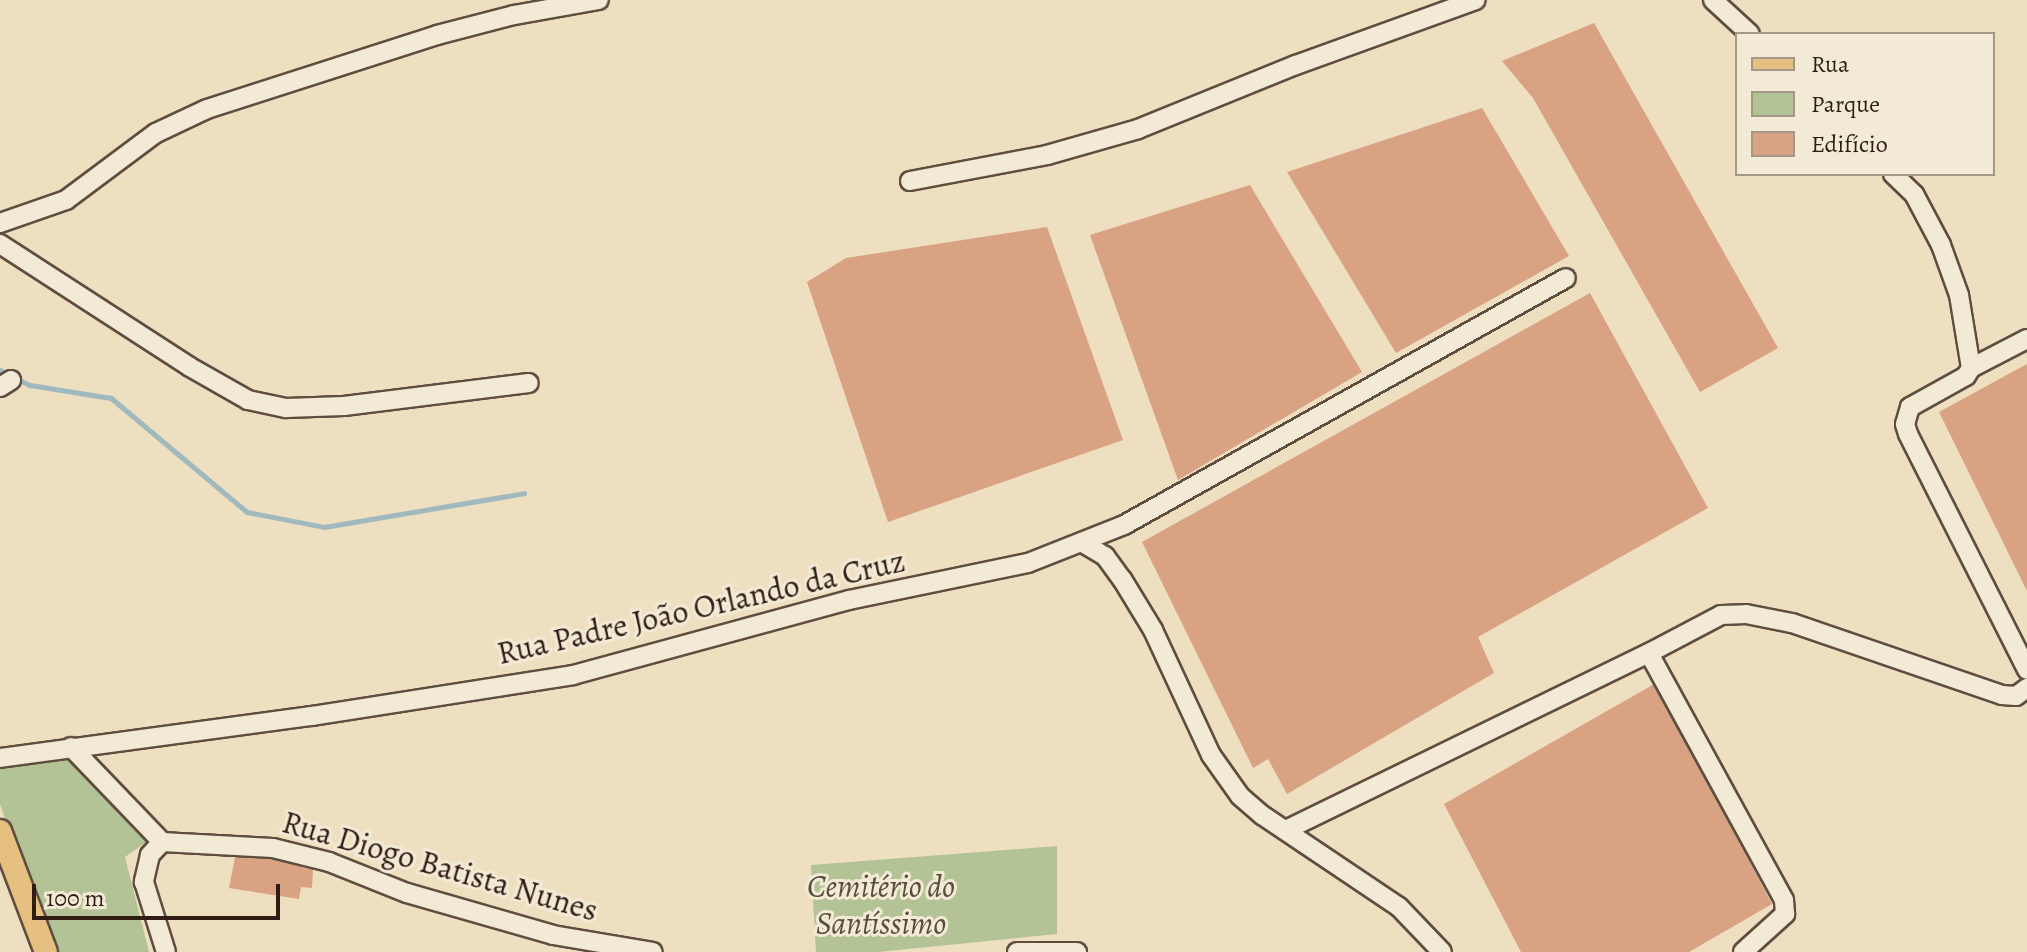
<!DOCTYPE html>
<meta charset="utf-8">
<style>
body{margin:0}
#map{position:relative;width:2027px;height:952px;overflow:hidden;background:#eddfc0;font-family:Alegreya,serif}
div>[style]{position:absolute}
.green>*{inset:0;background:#b3c396}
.stream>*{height:5px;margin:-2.5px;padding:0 2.5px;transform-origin:2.5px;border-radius:2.5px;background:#a0b9be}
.building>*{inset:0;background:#d8a283}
.roads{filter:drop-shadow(2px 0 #5f4d40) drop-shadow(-2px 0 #5f4d40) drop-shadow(0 2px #5f4d40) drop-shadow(0 -2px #5f4d40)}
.minor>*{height:18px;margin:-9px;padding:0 9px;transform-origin:9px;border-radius:9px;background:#f3ead6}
.major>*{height:22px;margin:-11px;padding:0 11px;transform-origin:11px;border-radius:11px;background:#e6c080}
span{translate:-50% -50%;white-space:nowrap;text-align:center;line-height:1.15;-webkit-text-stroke:6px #f3ead6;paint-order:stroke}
.street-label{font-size:32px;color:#301c15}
.park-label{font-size:32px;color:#574e3c;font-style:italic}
.legend{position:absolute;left:1735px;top:32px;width:260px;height:144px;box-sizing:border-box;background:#f3ead6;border:2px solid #a59889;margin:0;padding:10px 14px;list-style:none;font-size:24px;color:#301c15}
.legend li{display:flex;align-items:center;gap:16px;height:40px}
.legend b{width:40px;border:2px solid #a59889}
.scale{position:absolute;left:32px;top:884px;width:248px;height:36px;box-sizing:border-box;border:4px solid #301c15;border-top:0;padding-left:10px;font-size:24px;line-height:28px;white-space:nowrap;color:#301c15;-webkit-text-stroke:6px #f3ead6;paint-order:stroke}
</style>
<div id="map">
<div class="green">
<i style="clip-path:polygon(71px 748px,152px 838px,125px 857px,149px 952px,57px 952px,22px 870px,0 804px,0 762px)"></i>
<i style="clip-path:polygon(1057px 846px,1057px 934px,878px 952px,816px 952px,811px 865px)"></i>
</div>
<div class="stream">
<i style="left:0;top:370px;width:34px;rotate:27deg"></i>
<i style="left:30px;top:385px;width:82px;rotate:9.1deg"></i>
<i style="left:111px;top:398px;width:177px;rotate:40deg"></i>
<i style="left:247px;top:512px;width:78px;rotate:11deg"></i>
<i style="left:324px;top:527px;width:203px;rotate:-9.6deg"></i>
</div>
<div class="building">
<i style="clip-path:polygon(1594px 23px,1778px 348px,1700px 392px,1533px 98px,1502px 61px)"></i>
<i style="clip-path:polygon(1482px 108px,1569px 256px,1396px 353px,1287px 172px)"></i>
<i style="clip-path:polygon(1250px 185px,1362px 372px,1178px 480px,1090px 235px)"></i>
<i style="clip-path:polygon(1047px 227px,1123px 440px,888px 522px,807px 282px,846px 258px)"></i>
<i style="clip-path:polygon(1590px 293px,1708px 508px,1478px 637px,1494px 673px,1287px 794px,1268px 759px,1253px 768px,1142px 542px)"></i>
<i style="clip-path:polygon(2027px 364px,2027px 591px,1939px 412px)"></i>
<i style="clip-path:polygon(1656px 683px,1772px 904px,1689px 952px,1521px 952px,1444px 804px)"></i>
<i style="clip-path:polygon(237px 847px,304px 860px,303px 868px,313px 869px,312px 888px,301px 887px,299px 899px,229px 888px)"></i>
</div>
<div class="roads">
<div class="minor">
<i style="left:1713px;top:0;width:50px;rotate:42.6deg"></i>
<i style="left:1893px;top:174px;width:29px;rotate:44deg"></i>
<i style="left:1914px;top:194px;width:58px;rotate:62.1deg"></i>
<i style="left:1941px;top:245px;width:53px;rotate:70.2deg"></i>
<i style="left:1959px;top:295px;width:74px;rotate:80.7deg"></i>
<i style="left:1971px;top:368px;width:9px;rotate:122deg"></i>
<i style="left:1966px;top:376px;width:64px;rotate:151deg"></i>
<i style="left:1910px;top:407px;width:18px;rotate:106deg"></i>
<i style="left:1905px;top:424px;width:10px;rotate:73deg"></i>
<i style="left:1908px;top:434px;width:264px;rotate:63.2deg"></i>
<i style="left:910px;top:181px;width:139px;rotate:-10.7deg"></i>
<i style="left:1047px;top:155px;width:95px;rotate:-15.9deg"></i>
<i style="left:1138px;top:129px;width:170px;rotate:-22.1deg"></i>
<i style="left:1296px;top:65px;width:191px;rotate:-19.9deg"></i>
<i style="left:0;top:223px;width:70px;rotate:-19.2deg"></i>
<i style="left:66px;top:200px;width:112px;rotate:-36.7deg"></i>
<i style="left:156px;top:133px;width:56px;rotate:-25.2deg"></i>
<i style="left:207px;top:109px;width:242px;rotate:-17.8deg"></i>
<i style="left:437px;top:35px;width:80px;rotate:-14.6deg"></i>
<i style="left:514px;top:15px;width:86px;rotate:-10deg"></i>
<i style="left:0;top:244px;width:226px;rotate:32.9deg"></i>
<i style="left:190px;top:367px;width:67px;rotate:29.6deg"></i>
<i style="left:248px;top:400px;width:39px;rotate:12deg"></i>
<i style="left:286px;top:408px;width:58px;rotate:-2deg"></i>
<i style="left:344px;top:406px;width:186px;rotate:-7.1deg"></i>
<i style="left:1971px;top:368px;width:63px;rotate:-27.4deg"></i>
<i style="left:0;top:387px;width:13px;rotate:-32deg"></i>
<i style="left:1083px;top:543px;width:26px;rotate:31deg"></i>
<i style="left:1105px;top:556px;width:29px;rotate:54deg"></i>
<i style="left:1122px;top:579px;width:60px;rotate:58.7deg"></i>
<i style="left:1153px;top:630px;width:138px;rotate:65.1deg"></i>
<i style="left:1211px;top:755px;width:50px;rotate:54.7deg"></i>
<i style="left:1240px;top:796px;width:29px;rotate:41deg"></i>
<i style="left:1262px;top:815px;width:165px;rotate:33.9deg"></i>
<i style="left:1399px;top:907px;width:62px;rotate:46.3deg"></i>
<i style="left:71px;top:747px;width:132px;rotate:46.2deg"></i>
<i style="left:162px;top:842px;width:111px;rotate:3.1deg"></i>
<i style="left:273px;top:848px;width:58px;rotate:14deg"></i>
<i style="left:329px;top:862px;width:84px;rotate:21.7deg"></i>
<i style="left:407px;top:893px;width:152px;rotate:16deg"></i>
<i style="left:553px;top:935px;width:101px;rotate:9.6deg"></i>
<i style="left:0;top:758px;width:315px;rotate:-7.7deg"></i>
<i style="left:312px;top:716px;width:264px;rotate:-8.9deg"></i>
<i style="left:573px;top:675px;width:286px;rotate:-15.2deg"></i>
<i style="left:849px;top:600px;width:183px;rotate:-11.7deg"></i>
<i style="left:1028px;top:563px;width:103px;rotate:-21.6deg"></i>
<i style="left:1124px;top:525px;width:506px;rotate:-29.2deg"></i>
<i style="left:1286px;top:830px;width:404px;rotate:-26deg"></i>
<i style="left:162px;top:842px;width:18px;rotate:133deg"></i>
<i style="left:150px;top:855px;width:28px;rotate:103deg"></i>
<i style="left:144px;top:882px;width:73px;rotate:72.6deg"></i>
<i style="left:1017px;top:952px;width:60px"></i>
<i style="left:1743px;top:952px;width:57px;rotate:-42.1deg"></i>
<i style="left:1785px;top:914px;width:14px;rotate:-94deg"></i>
<i style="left:1784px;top:900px;width:281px;rotate:-118.7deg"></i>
<i style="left:1649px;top:653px;width:81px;rotate:-27.8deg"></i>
<i style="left:1721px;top:615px;width:25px;rotate:-2deg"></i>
<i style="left:1746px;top:614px;width:47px;rotate:11.1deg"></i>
<i style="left:1792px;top:623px;width:222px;rotate:18.9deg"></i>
<i style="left:2002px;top:695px;width:14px;rotate:4deg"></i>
<i style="left:2016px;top:696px;width:14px;rotate:-36deg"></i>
</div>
<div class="major">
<i style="left:0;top:831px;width:129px;rotate:69.2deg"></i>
</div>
</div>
<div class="street-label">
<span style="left:701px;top:607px;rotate:-13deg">Rua Padre João Orlando da Cruz</span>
<span style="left:440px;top:866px;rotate:16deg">Rua Diogo Batista Nunes</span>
</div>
<div class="park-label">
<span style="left:881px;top:905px">Cemitério do<br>Santíssimo</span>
</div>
<ul class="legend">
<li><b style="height:10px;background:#e6c080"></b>Rua</li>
<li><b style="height:22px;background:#b3c396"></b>Parque</li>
<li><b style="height:22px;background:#d8a283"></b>Edifício</li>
</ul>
<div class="scale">100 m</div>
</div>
